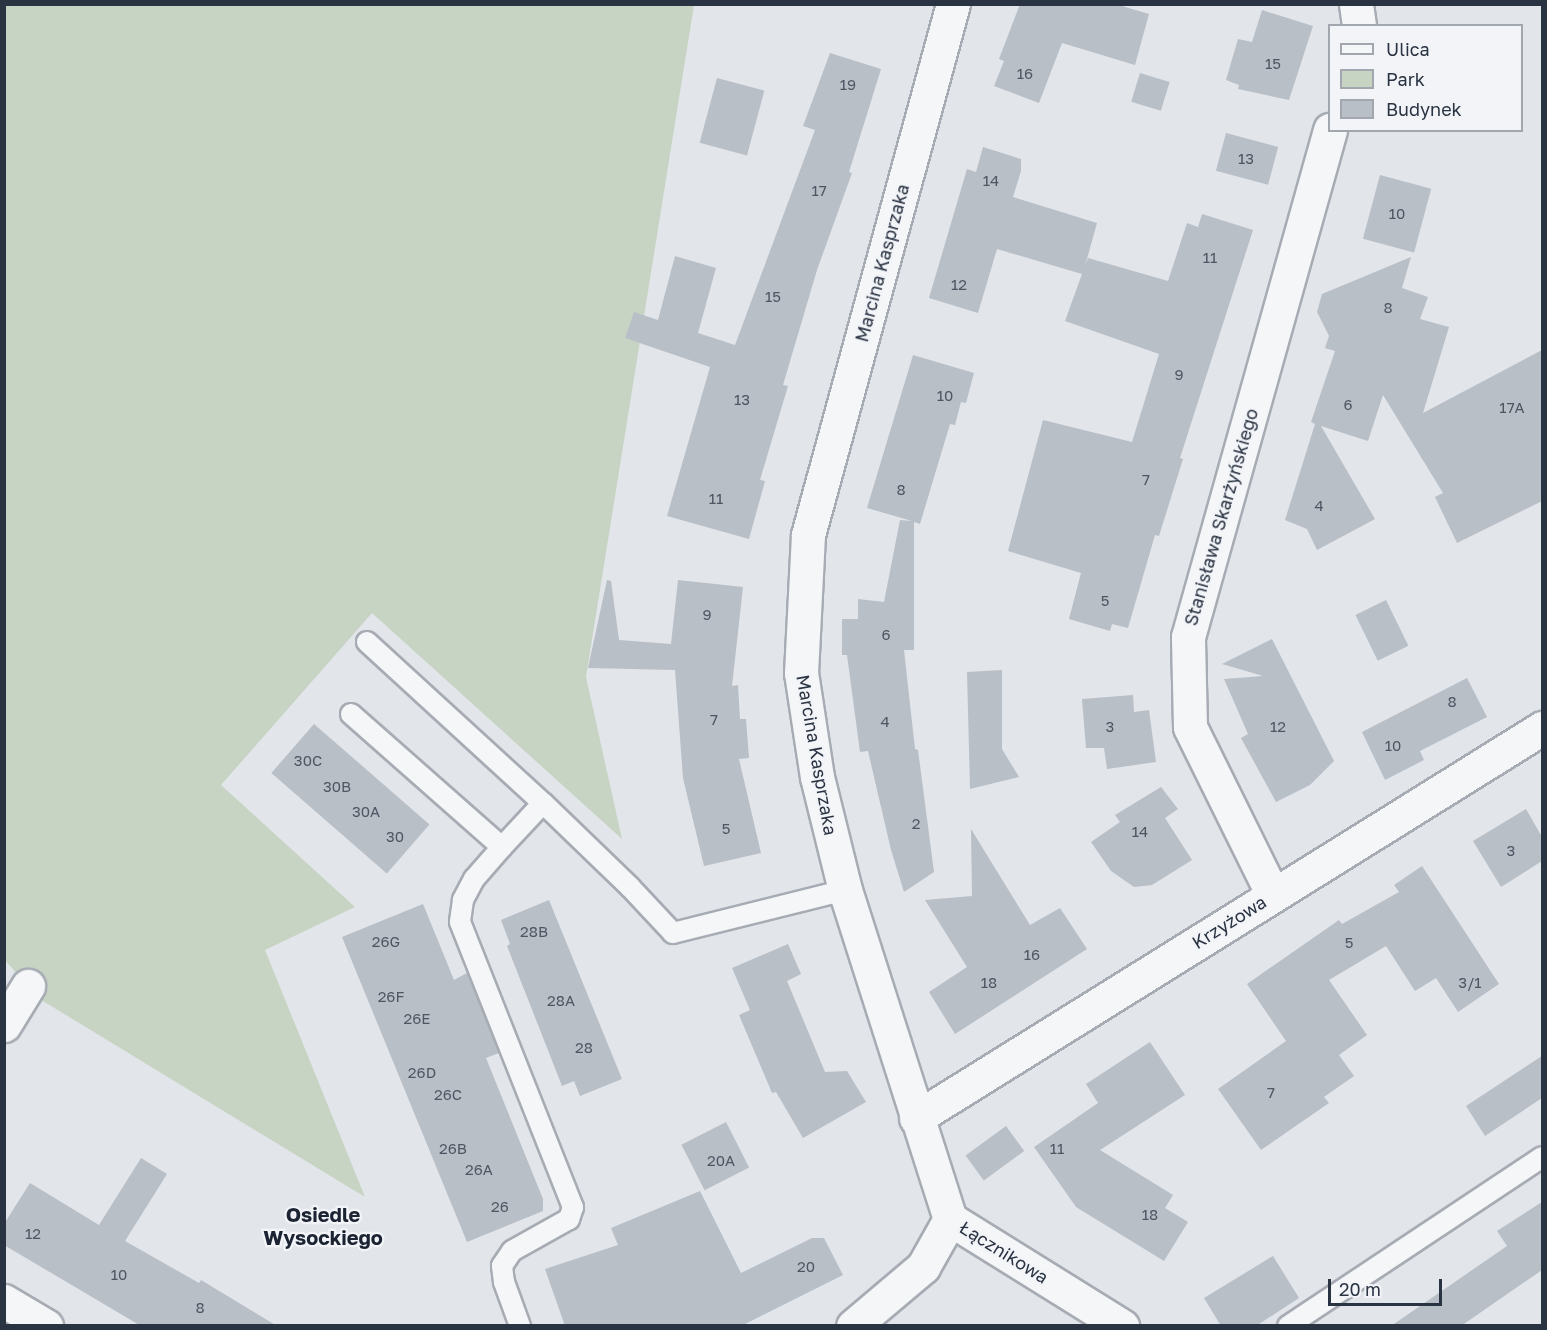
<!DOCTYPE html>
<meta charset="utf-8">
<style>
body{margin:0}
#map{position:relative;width:1547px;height:1330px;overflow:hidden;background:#e2e5ea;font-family:"Golos Text",sans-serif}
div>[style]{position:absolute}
.green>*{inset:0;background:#c8d4c3}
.building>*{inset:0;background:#b9bfc7;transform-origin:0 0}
.roads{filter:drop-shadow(2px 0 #a7acb4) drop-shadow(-2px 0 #a7acb4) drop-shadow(0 2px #a7acb4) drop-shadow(0 -2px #a7acb4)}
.lane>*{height:20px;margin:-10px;padding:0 10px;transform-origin:10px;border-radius:10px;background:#f5f6f8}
.street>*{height:33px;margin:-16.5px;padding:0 16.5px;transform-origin:16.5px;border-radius:16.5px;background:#f5f6f8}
span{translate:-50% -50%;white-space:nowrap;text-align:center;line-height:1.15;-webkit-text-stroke:4.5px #f2f4f8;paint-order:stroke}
.number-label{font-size:15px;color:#4e5663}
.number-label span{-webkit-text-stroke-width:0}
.street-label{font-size:18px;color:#2a3342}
.neighbourhood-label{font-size:20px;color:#1c2433;font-weight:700}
.frame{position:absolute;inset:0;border:6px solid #2a3342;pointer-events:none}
.legend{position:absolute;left:1328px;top:24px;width:195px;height:108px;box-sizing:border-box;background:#f2f4f8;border:2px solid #a2a7af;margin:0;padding:8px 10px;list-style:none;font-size:18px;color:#2a3342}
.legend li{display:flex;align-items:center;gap:12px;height:30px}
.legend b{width:30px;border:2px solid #a2a7af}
.scale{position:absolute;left:1328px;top:1279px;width:114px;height:27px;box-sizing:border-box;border:3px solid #2a3342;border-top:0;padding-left:8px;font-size:18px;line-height:21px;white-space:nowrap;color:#2a3342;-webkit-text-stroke:4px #f2f4f8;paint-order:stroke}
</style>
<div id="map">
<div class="green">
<i style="clip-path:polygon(4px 5px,694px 5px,586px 677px,622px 839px,372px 613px,221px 785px,355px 907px,265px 950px,365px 1197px,38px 998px,5px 960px)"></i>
</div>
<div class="building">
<i style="clip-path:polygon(1020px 4px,1115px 4px,1149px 14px,1135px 65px,1062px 43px,1039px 103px,994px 86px,1004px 61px,999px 59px)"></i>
<i style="clip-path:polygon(1262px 10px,1313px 26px,1289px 100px,1238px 89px,1239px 85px,1226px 80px,1238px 39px,1252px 42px)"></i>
<i style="clip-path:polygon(830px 53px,881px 69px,849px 172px,852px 173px,817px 270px,783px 385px,788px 386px,760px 480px,765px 481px,749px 539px,667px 516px,710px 367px,625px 338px,634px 312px,658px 320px,675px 256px,716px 268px,698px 333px,735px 345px,815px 130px,803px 126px)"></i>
<i style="left:1140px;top:73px;width:31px;height:30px;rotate:17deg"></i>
<i style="left:717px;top:78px;width:49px;height:67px;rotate:15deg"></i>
<i style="left:1226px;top:133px;width:54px;height:39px;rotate:15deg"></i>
<i style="clip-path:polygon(983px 147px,1021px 159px,1021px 171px,1013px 197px,1097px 223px,1085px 266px,1088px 258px,1168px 281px,1187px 223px,1198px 227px,1202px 214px,1253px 230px,1180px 458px,1183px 459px,1159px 536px,1155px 535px,1128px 628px,1112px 624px,1110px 631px,1069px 619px,1081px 573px,1008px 551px,1043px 420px,1132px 442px,1159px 354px,1065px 321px,1082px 274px,997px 249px,978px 313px,929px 298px,967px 169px,976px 172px)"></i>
<i style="left:1380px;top:175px;width:53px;height:66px;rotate:15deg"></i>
<i style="clip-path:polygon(1411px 257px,1402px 288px,1428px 297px,1420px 319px,1449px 327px,1423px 413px,1542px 350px,1542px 501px,1457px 543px,1435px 497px,1443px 493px,1383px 395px,1368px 441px,1321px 426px,1375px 519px,1317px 550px,1307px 529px,1285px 520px,1315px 424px,1311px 422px,1335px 351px,1325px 348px,1329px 336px,1317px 312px,1322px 294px)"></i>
<i style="clip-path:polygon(913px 355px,974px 373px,966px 403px,961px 402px,955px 425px,950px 424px,920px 524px,914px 522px,914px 650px,904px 650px,915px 749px,918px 750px,934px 872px,904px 892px,891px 850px,868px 751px,860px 752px,847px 655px,842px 655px,842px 619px,858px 619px,858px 599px,884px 602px,900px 520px,912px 521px,867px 508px)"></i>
<i style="clip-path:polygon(607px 580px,611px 581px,619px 640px,671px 644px,678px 580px,743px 587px,732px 686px,738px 685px,740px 719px,746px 719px,749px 758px,739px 759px,761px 853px,704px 866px,683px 778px,675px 670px,588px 668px)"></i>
<i style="left:1386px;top:600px;width:51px;height:34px;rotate:64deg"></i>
<i style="clip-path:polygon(1272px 639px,1334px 761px,1310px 785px,1276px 802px,1241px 738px,1248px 734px,1224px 679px,1263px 676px,1222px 664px)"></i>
<i style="clip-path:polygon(1002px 670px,1002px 749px,1019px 777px,970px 789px,967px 672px)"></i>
<i style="clip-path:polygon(1467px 678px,1487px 717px,1420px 751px,1424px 760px,1385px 780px,1362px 732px)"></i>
<i style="clip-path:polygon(1133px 695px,1134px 712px,1149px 710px,1156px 762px,1107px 769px,1104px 748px,1086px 748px,1082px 699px)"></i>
<i style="left:314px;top:724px;width:153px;height:65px;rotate:41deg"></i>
<i style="clip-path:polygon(1161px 787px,1178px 809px,1165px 818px,1192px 860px,1152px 885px,1134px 887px,1111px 871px,1091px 842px,1120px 822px,1115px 815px)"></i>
<i style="clip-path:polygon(1526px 809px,1542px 837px,1542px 861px,1501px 887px,1473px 841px)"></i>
<i style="clip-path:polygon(971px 829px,1030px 925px,1060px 908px,1087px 949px,955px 1034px,929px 992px,967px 967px,925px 900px,972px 896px)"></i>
<i style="clip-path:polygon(1422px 866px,1499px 984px,1458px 1012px,1436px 978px,1415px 991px,1386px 946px,1329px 980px,1367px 1035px,1339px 1055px,1354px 1076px,1324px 1097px,1329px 1103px,1261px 1150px,1218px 1089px,1286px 1041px,1247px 984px,1339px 920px,1342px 924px,1399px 892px,1394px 885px)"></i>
<i style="clip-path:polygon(549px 900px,622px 1079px,580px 1096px,574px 1081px,562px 1086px,507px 946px,510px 944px,501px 920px)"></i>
<i style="clip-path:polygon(423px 904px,454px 980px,467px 973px,499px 1053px,486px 1058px,543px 1199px,543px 1211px,467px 1242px,342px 937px)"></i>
<i style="clip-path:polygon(788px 944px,801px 974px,787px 981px,825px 1072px,847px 1071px,866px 1102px,803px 1138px,776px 1092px,772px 1093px,739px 1015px,750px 1010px,732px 968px)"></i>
<i style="clip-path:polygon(1150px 1042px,1185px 1095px,1100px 1150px,1173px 1195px,1165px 1208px,1188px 1222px,1164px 1261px,1076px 1207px,1034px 1147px,1098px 1103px,1086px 1084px)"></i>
<i style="clip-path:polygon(1542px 1056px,1542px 1098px,1485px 1136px,1466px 1106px)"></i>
<i style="left:726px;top:1122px;width:51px;height:50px;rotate:63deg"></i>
<i style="left:1006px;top:1126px;width:31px;height:50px;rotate:54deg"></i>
<i style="clip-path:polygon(141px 1158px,167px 1174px,125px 1241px,199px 1283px,201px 1280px,277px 1326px,141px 1326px,4px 1245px,4px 1224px,30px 1183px,99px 1225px)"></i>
<i style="clip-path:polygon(700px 1191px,741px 1273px,812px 1238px,824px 1238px,843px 1275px,741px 1326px,565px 1326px,545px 1269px,618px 1245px,611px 1228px)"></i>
<i style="clip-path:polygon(1542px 1202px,1542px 1270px,1461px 1326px,1391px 1326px,1507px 1246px,1497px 1231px)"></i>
<i style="clip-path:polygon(1273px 1256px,1299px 1298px,1256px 1326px,1221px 1326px,1204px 1298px)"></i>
</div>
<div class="roads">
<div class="lane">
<i style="left:367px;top:642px;width:239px;rotate:42.5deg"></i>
<i style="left:543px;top:803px;width:121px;rotate:44deg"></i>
<i style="left:630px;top:887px;width:63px;rotate:46.9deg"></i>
<i style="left:673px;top:933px;width:177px;rotate:-14deg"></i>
<i style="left:351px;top:714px;width:201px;rotate:41.4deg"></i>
<i style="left:502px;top:847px;width:60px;rotate:-47deg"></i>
<i style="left:502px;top:847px;width:43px;rotate:131.2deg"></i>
<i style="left:474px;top:879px;width:24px;rotate:118deg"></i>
<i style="left:463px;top:900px;width:22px;rotate:98deg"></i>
<i style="left:460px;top:922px;width:307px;rotate:68.4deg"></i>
<i style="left:573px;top:1207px;width:13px;rotate:108deg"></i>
<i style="left:569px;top:1219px;width:65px;rotate:150.7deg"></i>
<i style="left:512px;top:1251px;width:18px;rotate:124deg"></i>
<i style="left:502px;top:1266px;width:16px;rotate:83deg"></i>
<i style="left:504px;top:1282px;width:47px;rotate:70deg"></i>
<i style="left:1288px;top:1326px;width:305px;rotate:-33.6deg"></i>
</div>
<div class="street">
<i style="left:1356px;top:4px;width:22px;rotate:82deg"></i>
<i style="left:1273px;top:895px;width:187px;rotate:-116.3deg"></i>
<i style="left:1190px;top:727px;width:90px;rotate:-91.3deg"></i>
<i style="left:1188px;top:637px;width:527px;rotate:-74.35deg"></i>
<i style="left:4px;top:1025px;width:46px;rotate:-58.4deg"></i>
<i style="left:916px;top:1118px;width:738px;rotate:-31.92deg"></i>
<i style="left:950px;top:1219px;width:345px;rotate:-107.7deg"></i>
<i style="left:845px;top:890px;width:116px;rotate:-103.9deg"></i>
<i style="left:817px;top:777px;width:105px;rotate:-98.7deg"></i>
<i style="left:801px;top:673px;width:138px;rotate:-87.1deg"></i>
<i style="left:808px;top:535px;width:550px;rotate:-74.73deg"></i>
<i style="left:950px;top:1219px;width:203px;rotate:31.9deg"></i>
<i style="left:4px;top:1301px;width:49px;rotate:30.8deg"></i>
<i style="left:853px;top:1326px;width:92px;rotate:-40.1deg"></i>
<i style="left:923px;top:1267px;width:55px;rotate:-60.6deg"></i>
</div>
</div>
<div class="number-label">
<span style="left:1273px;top:64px">15</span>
<span style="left:1025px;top:74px">16</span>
<span style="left:848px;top:85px">19</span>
<span style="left:1246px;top:159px">13</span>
<span style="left:991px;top:181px">14</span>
<span style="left:819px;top:191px">17</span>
<span style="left:1397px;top:214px">10</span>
<span style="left:1210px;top:258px">11</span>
<span style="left:959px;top:285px">12</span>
<span style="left:773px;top:297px">15</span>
<span style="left:1388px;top:308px">8</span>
<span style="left:1179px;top:375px">9</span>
<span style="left:945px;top:396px">10</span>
<span style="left:742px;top:400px">13</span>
<span style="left:1348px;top:405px">6</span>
<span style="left:1512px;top:408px">17A</span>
<span style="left:1146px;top:480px">7</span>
<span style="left:901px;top:490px">8</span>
<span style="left:716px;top:499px">11</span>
<span style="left:1319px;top:506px">4</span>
<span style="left:1105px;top:601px">5</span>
<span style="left:707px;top:615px">9</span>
<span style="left:886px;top:635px">6</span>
<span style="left:1452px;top:702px">8</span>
<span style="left:714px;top:720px">7</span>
<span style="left:885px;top:722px">4</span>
<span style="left:1110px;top:727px">3</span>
<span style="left:1278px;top:727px">12</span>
<span style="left:1393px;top:746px">10</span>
<span style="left:308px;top:761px">30C</span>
<span style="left:337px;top:787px">30B</span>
<span style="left:366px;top:812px">30A</span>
<span style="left:916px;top:824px">2</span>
<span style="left:726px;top:829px">5</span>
<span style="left:1140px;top:832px">14</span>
<span style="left:395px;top:837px">30</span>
<span style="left:1511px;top:851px">3</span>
<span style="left:534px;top:932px">28B</span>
<span style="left:386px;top:942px">26G</span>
<span style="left:1349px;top:943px">5</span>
<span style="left:1032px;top:955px">16</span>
<span style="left:989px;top:983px">18</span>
<span style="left:1470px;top:983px">3/1</span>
<span style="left:391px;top:997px">26F</span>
<span style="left:561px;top:1001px">28A</span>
<span style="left:417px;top:1019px">26E</span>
<span style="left:584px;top:1048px">28</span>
<span style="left:422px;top:1073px">26D</span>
<span style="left:1271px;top:1093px">7</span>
<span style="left:448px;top:1095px">26C</span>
<span style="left:453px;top:1149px">26B</span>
<span style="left:1057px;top:1149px">11</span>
<span style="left:721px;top:1161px">20A</span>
<span style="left:479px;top:1170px">26A</span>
<span style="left:500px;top:1207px">26</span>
<span style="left:1150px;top:1215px">18</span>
<span style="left:33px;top:1234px">12</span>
<span style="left:806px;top:1267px">20</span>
<span style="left:119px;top:1275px">10</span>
<span style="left:200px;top:1308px">8</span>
</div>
<div class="street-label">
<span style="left:882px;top:263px;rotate:-75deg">Marcina Kasprzaka</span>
<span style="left:1221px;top:517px;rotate:-74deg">Stanisława Skarżyńskiego</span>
<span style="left:817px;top:755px;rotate:80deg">Marcina Kasprzaka</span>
<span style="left:1229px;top:922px;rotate:-32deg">Krzyżowa</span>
<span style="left:1004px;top:1252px;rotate:32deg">Łącznikowa</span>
</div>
<div class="neighbourhood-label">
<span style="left:323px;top:1226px">Osiedle<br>Wysockiego</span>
</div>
<div class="frame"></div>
<ul class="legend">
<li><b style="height:8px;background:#f5f6f8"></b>Ulica</li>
<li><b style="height:16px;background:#c8d4c3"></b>Park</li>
<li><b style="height:16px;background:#b9bfc7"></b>Budynek</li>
</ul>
<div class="scale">20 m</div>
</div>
